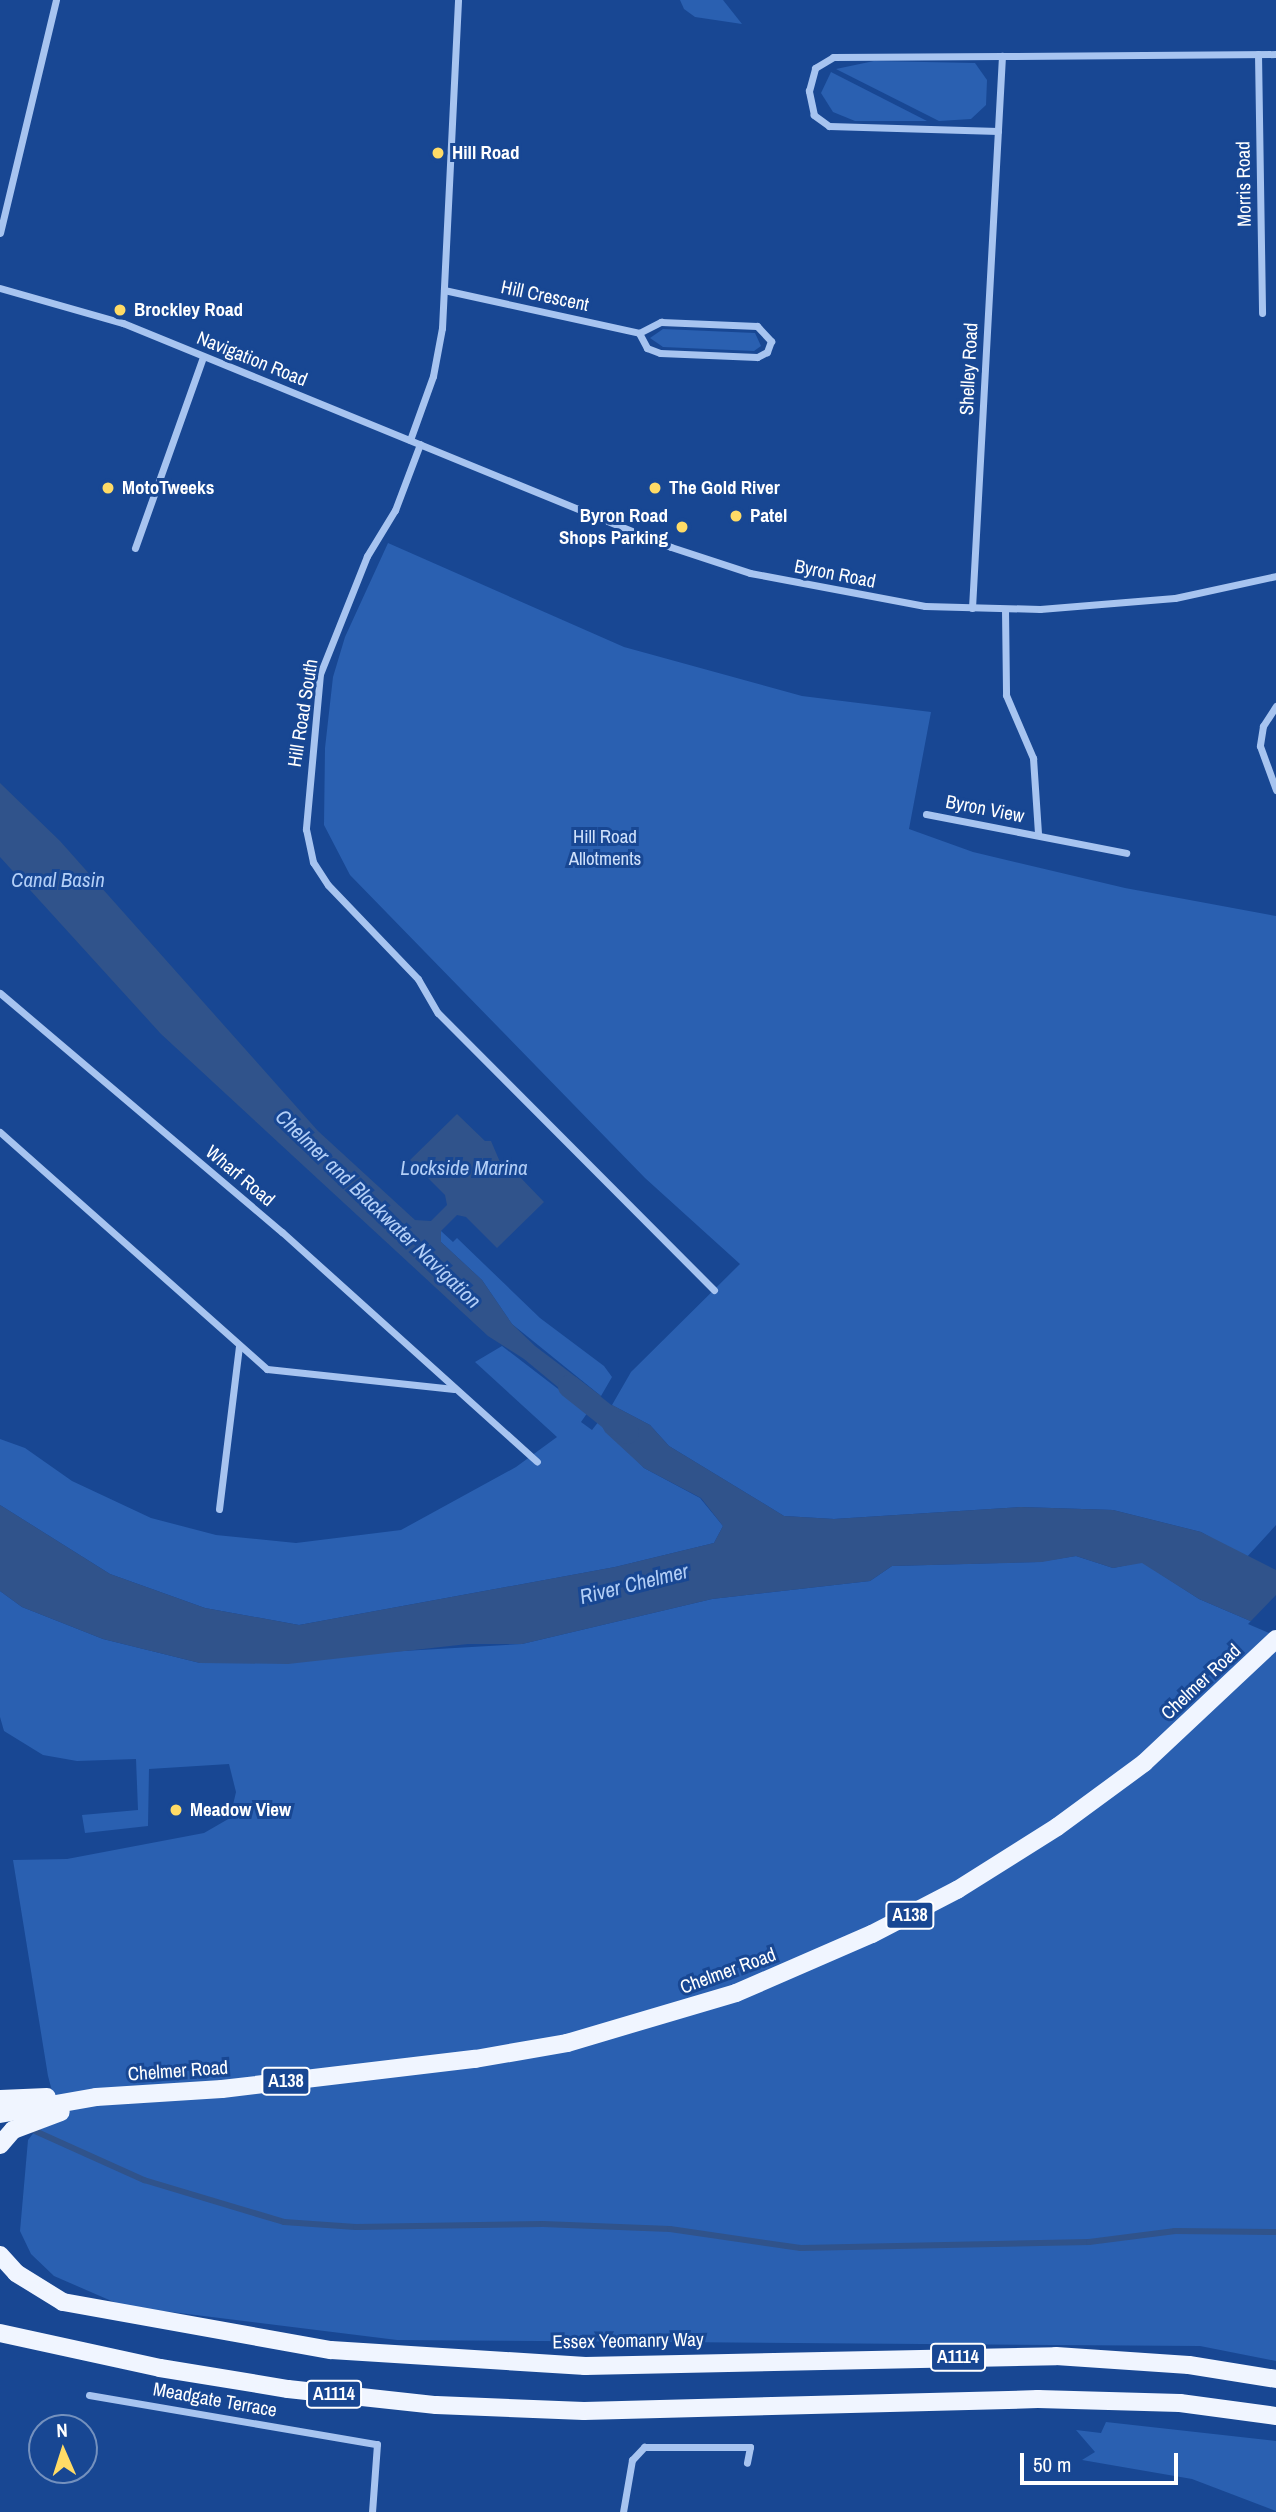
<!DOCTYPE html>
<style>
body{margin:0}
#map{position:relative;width:1276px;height:2512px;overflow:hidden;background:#184793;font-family:"Archivo Narrow",sans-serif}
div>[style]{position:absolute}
.green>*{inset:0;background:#2a60b1}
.water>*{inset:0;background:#30538b}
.pier>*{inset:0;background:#184793}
.stream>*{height:6px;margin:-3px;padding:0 3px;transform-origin:3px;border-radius:3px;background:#30538b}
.canal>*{height:23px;margin:-11.5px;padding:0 11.5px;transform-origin:11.5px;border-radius:11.5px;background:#30538b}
.street>*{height:7px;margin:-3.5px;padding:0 3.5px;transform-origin:3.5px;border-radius:3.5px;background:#a7c4f0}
.primary>*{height:18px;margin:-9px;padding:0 9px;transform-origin:9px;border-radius:9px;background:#f0f5ff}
.dots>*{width:19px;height:19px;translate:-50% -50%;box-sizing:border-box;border:4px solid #184793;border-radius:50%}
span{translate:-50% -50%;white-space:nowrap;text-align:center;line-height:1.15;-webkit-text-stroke:6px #184793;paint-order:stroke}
.shield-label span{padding:2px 5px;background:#184793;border:2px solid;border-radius:5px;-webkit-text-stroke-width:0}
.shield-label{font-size:18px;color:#fff;font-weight:700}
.poi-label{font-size:19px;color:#fff;font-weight:700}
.left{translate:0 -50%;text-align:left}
.right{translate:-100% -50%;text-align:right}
.street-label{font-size:19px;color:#fff}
.park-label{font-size:19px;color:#cee0fb}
.water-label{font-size:21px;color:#b3cff7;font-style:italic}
.north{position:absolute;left:28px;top:2414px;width:70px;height:70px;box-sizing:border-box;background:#184793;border:2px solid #7491be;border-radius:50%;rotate:357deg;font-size:19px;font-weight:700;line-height:28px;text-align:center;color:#fff}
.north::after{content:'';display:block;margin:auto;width:24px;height:32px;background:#ffdb66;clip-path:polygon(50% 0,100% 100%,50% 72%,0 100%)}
.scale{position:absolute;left:1020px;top:2453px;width:158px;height:32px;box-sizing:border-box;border:4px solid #fff;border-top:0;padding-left:9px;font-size:21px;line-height:24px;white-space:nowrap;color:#fff;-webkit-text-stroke:5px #184793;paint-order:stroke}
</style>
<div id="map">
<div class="green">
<i style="clip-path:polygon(680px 0,723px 0,742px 24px,695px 17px,684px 9px)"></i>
<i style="clip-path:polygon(874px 61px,975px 63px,987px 80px,986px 105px,971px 119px,939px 121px,836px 69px)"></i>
<i style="clip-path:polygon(831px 72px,927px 121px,855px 121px,833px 112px,821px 93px)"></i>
<i style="clip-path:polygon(663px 329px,755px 333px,761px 346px,754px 351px,663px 347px,650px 338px)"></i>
<i style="clip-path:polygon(388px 543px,624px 647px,802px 696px,931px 712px,909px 829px,973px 852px,1125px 888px,1276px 916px,1276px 1525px,1246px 1558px,1201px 1532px,1113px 1510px,1021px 1507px,834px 1519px,784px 1516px,669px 1446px,650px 1425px,612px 1405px,631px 1372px,740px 1264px,645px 1178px,350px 875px,324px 825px,325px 748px,333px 677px,345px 637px)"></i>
<i style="clip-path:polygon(441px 1231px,453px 1242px,457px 1238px,540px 1318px,604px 1366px,612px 1377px,601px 1396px,512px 1324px,482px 1280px,441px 1242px)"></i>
<i style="clip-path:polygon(502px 1346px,588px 1412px,581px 1422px,592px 1430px,599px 1421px,644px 1468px,700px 1498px,723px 1526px,714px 1543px,615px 1567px,299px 1625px,205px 1608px,110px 1574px,0 1505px,0 1439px,25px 1448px,72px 1481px,151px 1518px,216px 1535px,296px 1543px,401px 1530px,516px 1467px,557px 1437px,475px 1362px)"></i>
<i style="clip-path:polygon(1076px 1556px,1113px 1568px,1142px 1562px,1199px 1599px,1276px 1632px,1276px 2361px,1200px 2346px,397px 2340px,123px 2306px,54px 2276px,31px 2254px,20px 2231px,28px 2140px,35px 2131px,60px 2121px,48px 2076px,13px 1860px,67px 1859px,204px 1833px,230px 1818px,236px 1792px,229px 1764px,149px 1769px,148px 1826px,85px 1833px,82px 1815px,138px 1810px,136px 1759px,77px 1761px,43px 1755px,4px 1731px,0 1717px,0 1591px,22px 1607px,103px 1639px,200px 1663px,522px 1644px,712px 1599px,870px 1581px,892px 1566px,1038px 1562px)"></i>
<i style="clip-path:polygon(1106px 2422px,1276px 2441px,1276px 2511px,1192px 2479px,1082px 2460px,1095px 2452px,1076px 2430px,1101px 2433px)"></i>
</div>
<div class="water">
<i style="clip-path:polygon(0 783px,60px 841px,318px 1131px,415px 1220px,431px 1221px,447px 1205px,445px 1195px,410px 1160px,457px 1114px,485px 1141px,491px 1141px,500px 1162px,519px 1170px,519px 1176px,544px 1202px,497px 1248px,466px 1217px,457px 1215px,441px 1231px,441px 1242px,482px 1280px,512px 1324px,535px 1346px,601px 1396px,588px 1412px,524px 1359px,488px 1336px,161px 1034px,0 857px)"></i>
<i style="clip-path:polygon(612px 1405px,650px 1425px,669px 1446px,784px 1516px,834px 1519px,1021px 1507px,1113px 1510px,1201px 1532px,1276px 1570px,1276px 1632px,1199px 1599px,1142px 1563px,1113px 1568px,1076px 1556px,1042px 1562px,892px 1566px,870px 1581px,712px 1599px,522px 1644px,468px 1644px,288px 1664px,200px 1663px,103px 1639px,22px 1607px,0 1591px,0 1505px,110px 1574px,205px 1608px,299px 1625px,615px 1567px,714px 1543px,723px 1526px,701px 1498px,644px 1468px,605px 1432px,599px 1421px)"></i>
</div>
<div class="pier">
<i style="clip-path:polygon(1276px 1595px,1276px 1636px,1248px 1624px)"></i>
</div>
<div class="stream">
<i style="left:35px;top:2131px;width:120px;rotate:24.2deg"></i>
<i style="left:144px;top:2180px;width:146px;rotate:16.7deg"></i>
<i style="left:284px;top:2222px;width:72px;rotate:4deg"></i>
<i style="left:356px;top:2227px;width:187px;rotate:-0.9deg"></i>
<i style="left:543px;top:2224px;width:127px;rotate:2.3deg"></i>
<i style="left:670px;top:2229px;width:132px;rotate:8.3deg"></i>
<i style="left:801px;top:2248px;width:288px;rotate:-1.2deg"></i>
<i style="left:1089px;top:2242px;width:87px;rotate:-7.3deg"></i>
<i style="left:1175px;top:2231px;width:101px;rotate:0.6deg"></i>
</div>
<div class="canal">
<i style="left:569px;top:1386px;width:74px;rotate:38.4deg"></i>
</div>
<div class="street">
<i style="left:1258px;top:54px;width:259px;rotate:89.1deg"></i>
<i style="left:998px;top:131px;width:169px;rotate:-178.3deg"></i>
<i style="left:829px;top:126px;width:19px;rotate:-144deg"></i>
<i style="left:814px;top:115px;width:25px;rotate:-102deg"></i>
<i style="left:809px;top:91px;width:24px;rotate:-75deg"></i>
<i style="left:815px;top:68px;width:21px;rotate:-31deg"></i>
<i style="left:833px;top:57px;width:169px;rotate:-0.3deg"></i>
<i style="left:0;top:233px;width:240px;rotate:-76.5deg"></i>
<i style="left:0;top:288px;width:128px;rotate:15.9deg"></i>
<i style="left:123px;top:323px;width:592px;rotate:22.23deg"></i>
<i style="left:671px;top:547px;width:83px;rotate:18.2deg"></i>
<i style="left:750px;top:573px;width:178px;rotate:10.7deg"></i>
<i style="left:925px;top:606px;width:115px;rotate:1.5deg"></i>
<i style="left:1040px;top:609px;width:135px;rotate:-4.7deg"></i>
<i style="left:1175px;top:598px;width:103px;rotate:-12.3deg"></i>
<i style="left:444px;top:290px;width:200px;rotate:12.4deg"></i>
<i style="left:639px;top:333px;width:25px;rotate:-27deg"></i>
<i style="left:661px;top:322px;width:96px;rotate:2.4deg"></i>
<i style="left:757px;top:326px;width:21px;rotate:47deg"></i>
<i style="left:771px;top:341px;width:12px;rotate:110deg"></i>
<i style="left:767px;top:352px;width:11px;rotate:153deg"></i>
<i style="left:757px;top:357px;width:97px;rotate:-177.6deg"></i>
<i style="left:660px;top:353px;width:14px;rotate:-159deg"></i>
<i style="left:647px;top:348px;width:17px;rotate:-118deg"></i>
<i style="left:410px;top:440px;width:68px;rotate:-70.2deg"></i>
<i style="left:433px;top:376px;width:49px;rotate:-79.4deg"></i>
<i style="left:442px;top:328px;width:328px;rotate:-87.2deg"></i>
<i style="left:420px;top:444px;width:71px;rotate:110.7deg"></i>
<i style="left:395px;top:510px;width:54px;rotate:121.3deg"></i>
<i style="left:367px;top:556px;width:127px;rotate:111.7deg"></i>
<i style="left:320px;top:674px;width:156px;rotate:95.2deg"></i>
<i style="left:306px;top:829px;width:34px;rotate:78deg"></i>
<i style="left:313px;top:862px;width:27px;rotate:57deg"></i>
<i style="left:328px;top:885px;width:130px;rotate:46.2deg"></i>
<i style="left:418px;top:979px;width:39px;rotate:60deg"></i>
<i style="left:438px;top:1013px;width:391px;rotate:45.1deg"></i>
<i style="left:135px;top:548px;width:203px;rotate:-70.4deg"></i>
<i style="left:972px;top:608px;width:553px;rotate:-86.89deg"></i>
<i style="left:1002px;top:56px;width:274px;rotate:-0.4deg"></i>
<i style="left:1005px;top:609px;width:86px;rotate:89.3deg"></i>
<i style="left:1006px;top:695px;width:69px;rotate:66.8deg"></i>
<i style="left:1033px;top:758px;width:76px;rotate:86.2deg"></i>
<i style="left:1276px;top:706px;width:24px;rotate:123deg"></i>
<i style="left:1263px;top:726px;width:20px;rotate:99deg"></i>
<i style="left:1260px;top:746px;width:47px;rotate:70deg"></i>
<i style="left:926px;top:814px;width:204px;rotate:11deg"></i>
<i style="left:0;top:993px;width:370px;rotate:40.3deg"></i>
<i style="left:282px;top:1232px;width:343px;rotate:42deg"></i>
<i style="left:0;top:1132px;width:357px;rotate:41.6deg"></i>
<i style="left:267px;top:1369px;width:188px;rotate:6.1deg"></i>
<i style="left:219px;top:1509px;width:164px;rotate:-83deg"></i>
<i style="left:89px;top:2395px;width:292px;rotate:9.7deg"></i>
<i style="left:377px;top:2444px;width:68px;rotate:94.2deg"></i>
<i style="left:623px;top:2512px;width:53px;rotate:-80.2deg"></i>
<i style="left:632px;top:2460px;width:18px;rotate:-47deg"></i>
<i style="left:644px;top:2447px;width:106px"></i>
<i style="left:750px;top:2447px;width:16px;rotate:101deg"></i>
</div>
<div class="primary">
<i style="left:0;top:2099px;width:47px;rotate:-2.4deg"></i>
<i style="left:0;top:2114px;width:97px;rotate:-10deg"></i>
<i style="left:96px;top:2097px;width:126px;rotate:-3.6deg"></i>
<i style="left:222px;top:2089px;width:255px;rotate:-6.8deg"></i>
<i style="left:475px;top:2059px;width:93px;rotate:-9.9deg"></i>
<i style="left:567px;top:2043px;width:176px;rotate:-16.5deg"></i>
<i style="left:736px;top:1993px;width:148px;rotate:-23.5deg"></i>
<i style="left:872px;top:1934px;width:96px;rotate:-27.4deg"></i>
<i style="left:957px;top:1890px;width:118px;rotate:-32.2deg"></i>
<i style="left:1057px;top:1827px;width:108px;rotate:-36.3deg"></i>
<i style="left:1144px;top:1763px;width:181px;rotate:-43.2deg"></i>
<i style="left:0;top:2145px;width:20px;rotate:-49deg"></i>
<i style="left:13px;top:2130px;width:51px;rotate:-20.6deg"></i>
<i style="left:0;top:2255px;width:24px;rotate:48deg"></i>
<i style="left:16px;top:2273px;width:55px;rotate:31.7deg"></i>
<i style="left:63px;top:2302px;width:272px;rotate:10.2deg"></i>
<i style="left:331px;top:2350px;width:255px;rotate:3.6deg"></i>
<i style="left:585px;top:2366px;width:471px;rotate:-1.2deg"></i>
<i style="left:1056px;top:2356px;width:133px;rotate:3.9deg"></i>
<i style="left:1189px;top:2365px;width:88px;rotate:9.1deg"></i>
<i style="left:0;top:2333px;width:164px;rotate:12.3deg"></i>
<i style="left:160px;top:2368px;width:130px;rotate:9.3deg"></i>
<i style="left:288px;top:2389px;width:149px;rotate:6.2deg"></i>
<i style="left:436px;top:2405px;width:148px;rotate:2.3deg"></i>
<i style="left:584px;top:2411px;width:454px;rotate:-1.5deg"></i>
<i style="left:1038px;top:2399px;width:142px;rotate:1.6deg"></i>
<i style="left:1180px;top:2403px;width:97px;rotate:7.7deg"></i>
</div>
<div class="dots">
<i style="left:438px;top:153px;background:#ffdb66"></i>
<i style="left:120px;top:310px;background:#ffdb66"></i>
<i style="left:108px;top:488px;background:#ffdb66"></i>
<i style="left:655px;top:488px;background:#ffdb66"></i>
<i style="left:736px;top:516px;background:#ffdb66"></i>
<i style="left:682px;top:527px;background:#ffdb66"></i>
<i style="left:176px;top:1810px;background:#ffdb66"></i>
</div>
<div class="shield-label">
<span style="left:910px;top:1915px">A138</span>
<span style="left:286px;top:2081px">A138</span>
<span style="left:958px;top:2357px">A1114</span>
<span style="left:334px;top:2394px">A1114</span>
</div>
<div class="poi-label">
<span class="left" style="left:452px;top:153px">Hill Road</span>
<span class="left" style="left:134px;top:310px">Brockley Road</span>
<span class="left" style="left:122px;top:488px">MotoTweeks</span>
<span class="left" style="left:669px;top:488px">The Gold River</span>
<span class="right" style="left:668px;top:527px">Byron Road<br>Shops Parking</span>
<span class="left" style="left:750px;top:516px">Patel</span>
<span class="left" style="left:190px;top:1810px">Meadow View</span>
</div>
<div class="street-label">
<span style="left:1244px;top:184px;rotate:-91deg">Morris Road</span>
<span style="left:545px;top:296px;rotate:12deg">Hill Crescent</span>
<span style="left:252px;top:359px;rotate:22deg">Navigation Road</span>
<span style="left:969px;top:369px;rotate:-87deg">Shelley Road</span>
<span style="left:835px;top:574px;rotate:11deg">Byron Road</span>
<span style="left:303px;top:713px;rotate:-81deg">Hill Road South</span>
<span style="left:985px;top:809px;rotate:11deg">Byron View</span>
<span style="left:240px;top:1176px;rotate:40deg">Wharf Road</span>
<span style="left:1201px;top:1682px;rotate:-43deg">Chelmer Road</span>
<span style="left:728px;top:1971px;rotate:-20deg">Chelmer Road</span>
<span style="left:178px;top:2071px;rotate:-4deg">Chelmer Road</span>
<span style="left:628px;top:2341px;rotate:-1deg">Essex Yeomanry Way</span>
<span style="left:215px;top:2400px;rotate:10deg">Meadgate Terrace</span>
</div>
<div class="park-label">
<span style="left:605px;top:848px">Hill Road<br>Allotments</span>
</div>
<div class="water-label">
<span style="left:58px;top:880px">Canal Basin</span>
<span style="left:464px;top:1168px">Lockside Marina</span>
<span style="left:378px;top:1209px;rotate:44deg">Chelmer and Blackwater Navigation</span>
<span style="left:634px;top:1584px;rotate:-14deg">River Chelmer</span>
</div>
<div class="north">N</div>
<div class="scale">50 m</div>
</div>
